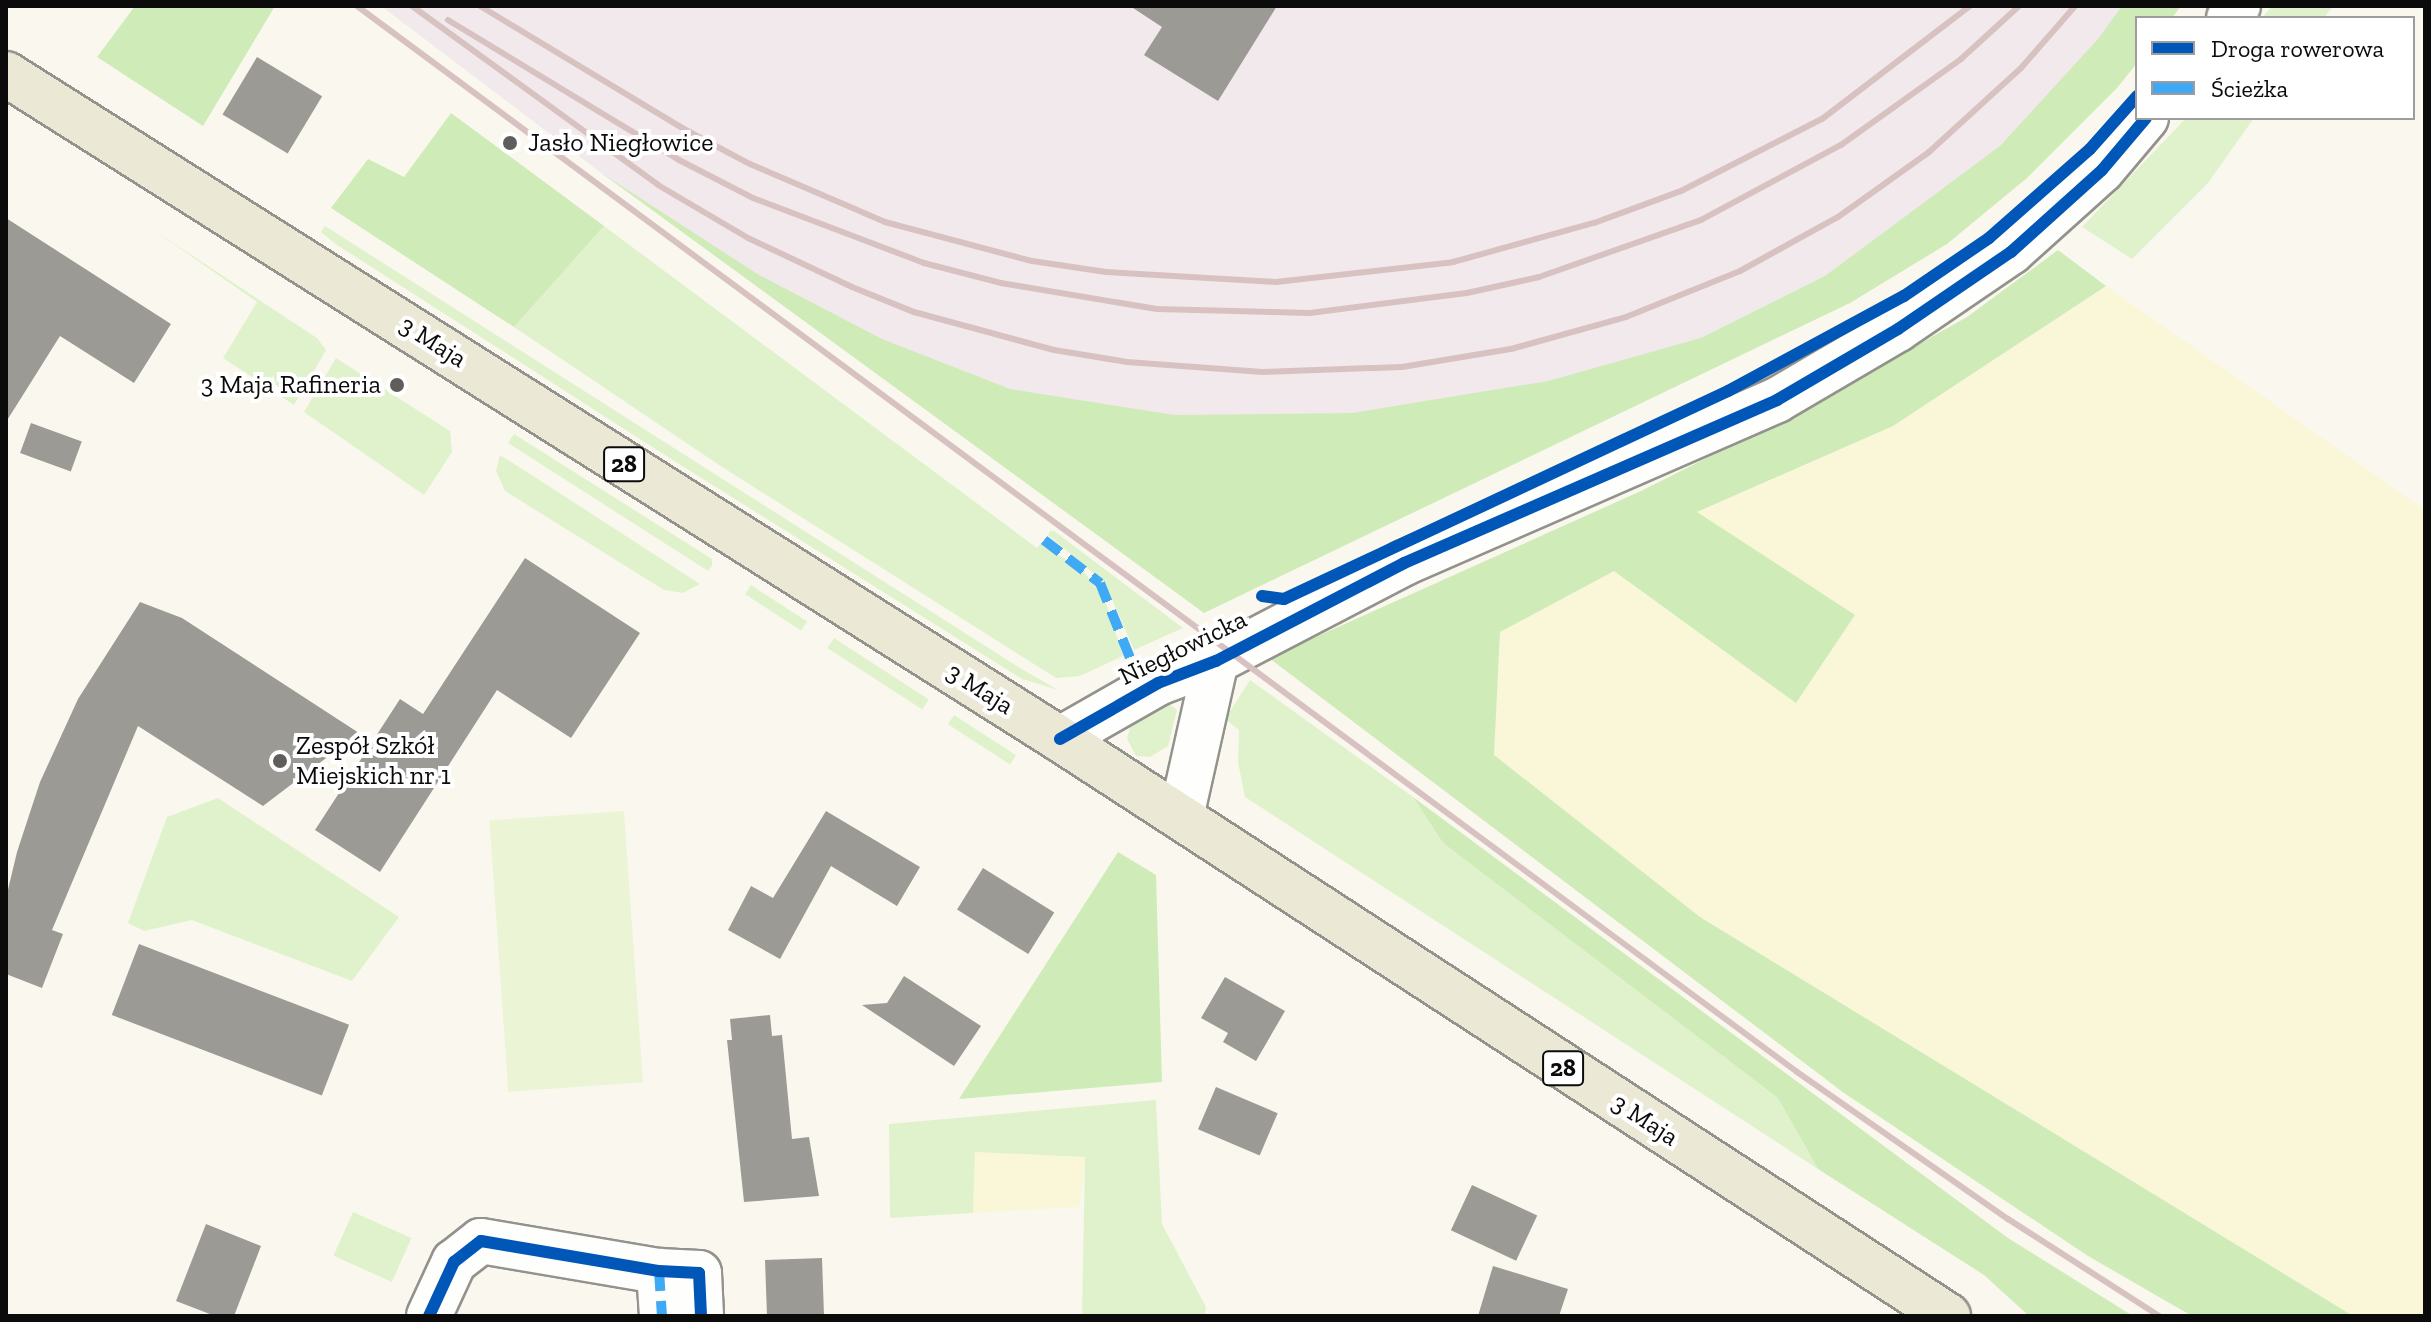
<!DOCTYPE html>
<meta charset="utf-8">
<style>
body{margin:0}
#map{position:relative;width:2431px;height:1322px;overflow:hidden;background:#faf8ee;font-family:"Zilla Slab",serif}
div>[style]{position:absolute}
.industrial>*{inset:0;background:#f2e9ec}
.farmland>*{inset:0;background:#f9f7d8}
.green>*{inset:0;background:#e0f2cb;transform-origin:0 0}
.forest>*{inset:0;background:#cfebb8}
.pitch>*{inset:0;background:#ebf5d5;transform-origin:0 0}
.building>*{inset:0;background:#9c9a94;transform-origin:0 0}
.roads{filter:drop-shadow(2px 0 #93928d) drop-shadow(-2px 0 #93928d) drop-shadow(0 2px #93928d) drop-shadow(0 -2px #93928d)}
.minor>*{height:44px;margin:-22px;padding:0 22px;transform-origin:22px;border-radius:22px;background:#fefefc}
.tertiary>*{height:44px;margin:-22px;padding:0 22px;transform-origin:22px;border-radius:22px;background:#fefefc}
.primary>*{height:44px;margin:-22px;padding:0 22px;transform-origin:22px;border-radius:22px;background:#ece8d6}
.rail>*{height:6px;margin:-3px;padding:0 3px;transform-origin:3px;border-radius:3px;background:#d8c2c1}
.quiet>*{height:10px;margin-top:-5px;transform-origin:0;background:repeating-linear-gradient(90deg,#3fa9f5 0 20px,transparent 0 30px)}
.cycleway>*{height:12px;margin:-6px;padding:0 6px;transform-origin:6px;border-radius:6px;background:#0057b8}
.dots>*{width:22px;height:22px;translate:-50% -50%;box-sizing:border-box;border:4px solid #fff;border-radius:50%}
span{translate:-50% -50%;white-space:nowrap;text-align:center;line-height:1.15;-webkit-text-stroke:8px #fff;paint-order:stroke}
.shield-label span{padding:2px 6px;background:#fff;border:2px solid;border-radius:6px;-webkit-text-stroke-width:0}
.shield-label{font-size:24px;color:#0b0b0b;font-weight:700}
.poi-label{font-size:26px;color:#0b0b0b}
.left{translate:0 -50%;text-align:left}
.right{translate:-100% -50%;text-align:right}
.street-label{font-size:26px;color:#0b0b0b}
.frame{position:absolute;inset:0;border:8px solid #0b0b0b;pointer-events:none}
.legend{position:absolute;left:2135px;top:16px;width:280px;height:104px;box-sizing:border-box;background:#fff;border:2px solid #9d9d9d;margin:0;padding:10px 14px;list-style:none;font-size:24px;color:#0b0b0b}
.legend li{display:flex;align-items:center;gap:16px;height:40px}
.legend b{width:40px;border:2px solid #9d9d9d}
</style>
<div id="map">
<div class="industrial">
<i style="clip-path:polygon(381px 6px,2126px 6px,2100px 42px,2002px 147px,1826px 278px,1704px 339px,1549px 383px,1352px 415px,1175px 416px,1010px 390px,881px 341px,758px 277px,600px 172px)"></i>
</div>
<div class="farmland">
<i style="clip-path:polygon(2106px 286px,2425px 510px,2425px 1316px,2353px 1316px,1700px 917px,1494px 755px,1500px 632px,1614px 571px,1796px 703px,1855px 615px,1696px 513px,1893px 426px)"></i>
<i style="clip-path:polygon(975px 1152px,1086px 1157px,1080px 1207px,973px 1213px)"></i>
</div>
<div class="green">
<i style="clip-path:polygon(2272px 6px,2333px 6px,2324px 18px,2262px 18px)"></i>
<i style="clip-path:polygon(2186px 118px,2254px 118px,2208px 183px,2132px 259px,2082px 227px)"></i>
<i style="clip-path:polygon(325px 226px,1020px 668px,1058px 690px,1022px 679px,671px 459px,337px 245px,321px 232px)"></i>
<i style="clip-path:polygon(604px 226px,1037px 548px,1041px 543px,1084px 572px,1105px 600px,1123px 656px,1080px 676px,1056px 678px,722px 467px,514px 327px)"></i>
<i style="clip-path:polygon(155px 231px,317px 338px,326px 350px,294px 405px,223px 358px,257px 302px)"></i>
<i style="clip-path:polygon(336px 358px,450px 431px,452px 452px,424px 495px,304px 412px)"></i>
<i style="clip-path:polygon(514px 434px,712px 559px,712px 566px,708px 571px,508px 443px)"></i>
<i style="clip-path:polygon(500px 455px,541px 481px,700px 584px,683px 593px,664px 590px,505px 491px,496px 471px)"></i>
<i style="clip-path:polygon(1050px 531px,1054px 531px,1183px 628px,1134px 650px,1105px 583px,1048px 535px)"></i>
<i style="left:751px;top:585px;width:67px;height:11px;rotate:33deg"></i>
<i style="left:834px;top:638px;width:113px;height:12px;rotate:33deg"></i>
<i style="clip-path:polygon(1250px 680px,1413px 797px,1443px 843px,1778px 1098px,1818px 1169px,1245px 797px,1238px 762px,1239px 730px,1225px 719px)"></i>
<i style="clip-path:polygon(1168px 703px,1177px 710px,1168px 746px,1150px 757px,1136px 756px,1127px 739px,1131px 723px)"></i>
<i style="left:954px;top:715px;width:74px;height:11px;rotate:33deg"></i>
<i style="clip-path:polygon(218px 798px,399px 917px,352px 981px,192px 920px,144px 931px,128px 923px,167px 817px)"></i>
<i style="clip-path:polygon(1156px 1100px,1162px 1224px,1206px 1307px,1205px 1316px,1082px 1316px,1085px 1157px,975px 1152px,973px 1213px,890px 1218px,889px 1124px)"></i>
<i style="left:353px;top:1212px;width:64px;height:48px;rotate:24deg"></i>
</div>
<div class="forest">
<i style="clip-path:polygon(135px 6px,275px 6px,203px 126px,97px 57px)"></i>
<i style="clip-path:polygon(2122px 6px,2181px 6px,2172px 18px,2137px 18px,2137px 63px,2117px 88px,2027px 178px,1947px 244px,1850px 303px,1204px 613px,600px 172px,759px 275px,882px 339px,1010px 389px,1174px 415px,1352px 413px,1548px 381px,1701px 338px,1825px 276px,2000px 146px,2098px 39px)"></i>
<i style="clip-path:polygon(451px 113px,604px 226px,514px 327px,331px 208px,368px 159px,404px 177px)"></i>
<i style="clip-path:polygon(2058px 250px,2106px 286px,1893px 426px,1697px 512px,1855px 615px,1796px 703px,1614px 571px,1500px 632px,1494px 755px,1700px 917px,2353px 1316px,2192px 1316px,2088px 1256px,1844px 1093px,1269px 658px,1641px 491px,1802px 410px,1967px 317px)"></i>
<i style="clip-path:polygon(1413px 797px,2008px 1238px,2133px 1316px,2029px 1316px,1984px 1275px,1818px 1169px,1778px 1098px,1443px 843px)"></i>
<i style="clip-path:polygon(1118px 852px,1156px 875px,1162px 1082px,959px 1099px)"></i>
</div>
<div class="pitch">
<i style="left:624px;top:811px;width:272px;height:135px;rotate:86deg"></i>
</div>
<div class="building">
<i style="clip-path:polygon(1130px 6px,1277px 6px,1218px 101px,1144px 55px,1162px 27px)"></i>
<i style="left:257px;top:57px;width:76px;height:67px;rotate:31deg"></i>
<i style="clip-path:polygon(6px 218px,171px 324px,134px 383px,60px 336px,6px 422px)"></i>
<i style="left:31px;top:423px;width:54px;height:32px;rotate:20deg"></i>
<i style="clip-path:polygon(525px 558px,640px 633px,571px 738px,497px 690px,380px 872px,315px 830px,400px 699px,423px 714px)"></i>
<i style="clip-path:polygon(140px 602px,182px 618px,359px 733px,263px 806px,138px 726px,52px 930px,63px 934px,42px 988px,6px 974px,6px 898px,17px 852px,40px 782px,78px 699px)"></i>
<i style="clip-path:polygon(826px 811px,920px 867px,897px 906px,831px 866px,780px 959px,728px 930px,751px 886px,773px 898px)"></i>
<i style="left:983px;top:868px;width:84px;height:49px;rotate:32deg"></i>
<i style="left:139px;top:944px;width:225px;height:76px;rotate:21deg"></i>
<i style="clip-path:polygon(904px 976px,981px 1026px,954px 1066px,862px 1005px,887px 1003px)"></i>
<i style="clip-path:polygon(1225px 977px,1285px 1011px,1256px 1061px,1223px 1042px,1228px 1033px,1201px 1018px)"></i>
<i style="clip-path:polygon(770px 1015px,772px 1036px,782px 1035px,792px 1139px,809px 1137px,819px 1196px,744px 1202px,727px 1040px,732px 1040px,730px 1019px)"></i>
<i style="left:1216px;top:1087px;width:67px;height:46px;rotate:23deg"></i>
<i style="left:1472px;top:1185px;width:72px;height:50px;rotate:25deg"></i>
<i style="clip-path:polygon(206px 1224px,261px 1246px,234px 1316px,215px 1316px,176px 1301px)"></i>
<i style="left:822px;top:1258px;width:58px;height:57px;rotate:88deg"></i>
<i style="clip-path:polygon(1493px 1266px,1568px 1289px,1559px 1316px,1478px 1316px)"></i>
</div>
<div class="roads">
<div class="minor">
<i style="left:659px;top:1271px;width:45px;rotate:86.2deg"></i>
<i style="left:429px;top:1316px;width:60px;rotate:-65.2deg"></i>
<i style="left:454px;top:1262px;width:34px;rotate:-38deg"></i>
<i style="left:481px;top:1241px;width:181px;rotate:9.6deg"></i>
<i style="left:659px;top:1271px;width:40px;rotate:2.9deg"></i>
<i style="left:699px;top:1273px;width:43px;rotate:87.3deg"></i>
</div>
<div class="tertiary">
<i style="left:2229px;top:18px;width:15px;rotate:-53deg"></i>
<i style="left:1060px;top:739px;width:113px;rotate:-29.7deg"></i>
<i style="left:1158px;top:683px;width:62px;rotate:-20.8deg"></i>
<i style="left:1216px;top:661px;width:212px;rotate:-27.5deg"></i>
<i style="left:1404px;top:563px;width:407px;rotate:-23.6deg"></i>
<i style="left:1777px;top:400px;width:140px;rotate:-30.4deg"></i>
<i style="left:1898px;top:329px;width:137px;rotate:-34.3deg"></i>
<i style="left:2011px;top:252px;width:122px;rotate:-42deg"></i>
<i style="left:2102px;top:170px;width:68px;rotate:-49.8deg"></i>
<i style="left:1181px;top:817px;width:160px;rotate:-77.4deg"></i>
</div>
<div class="primary">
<i style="left:6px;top:74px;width:1246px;rotate:32.25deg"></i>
<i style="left:1060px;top:739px;width:1059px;rotate:33.01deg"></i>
</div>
</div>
<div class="rail">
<i style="left:357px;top:6px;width:1792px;rotate:36.51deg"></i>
<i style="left:1797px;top:1072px;width:257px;rotate:34.9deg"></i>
<i style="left:2008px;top:1219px;width:179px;rotate:32.7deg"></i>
<i style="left:412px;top:6px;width:304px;rotate:36deg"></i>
<i style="left:658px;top:185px;width:104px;rotate:30.5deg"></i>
<i style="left:748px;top:238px;width:115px;rotate:25.2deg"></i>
<i style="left:852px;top:287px;width:67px;rotate:22deg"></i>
<i style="left:914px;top:312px;width:145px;rotate:15.2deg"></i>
<i style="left:1054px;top:350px;width:74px;rotate:9.3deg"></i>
<i style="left:1127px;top:362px;width:136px;rotate:4.2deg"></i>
<i style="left:1263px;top:372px;width:139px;rotate:-2.1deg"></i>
<i style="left:1402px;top:367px;width:110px;rotate:-9.4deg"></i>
<i style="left:1511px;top:349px;width:119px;rotate:-15.5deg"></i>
<i style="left:1626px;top:317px;width:123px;rotate:-22deg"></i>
<i style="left:1740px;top:271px;width:112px;rotate:-28.9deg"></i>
<i style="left:1838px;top:217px;width:112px;rotate:-35.5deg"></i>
<i style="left:1929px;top:152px;width:125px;rotate:-42.4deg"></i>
<i style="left:2021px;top:68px;width:82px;rotate:-48.9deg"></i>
<i style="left:480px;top:6px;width:236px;rotate:31.1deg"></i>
<i style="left:682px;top:128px;width:77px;rotate:27.9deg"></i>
<i style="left:750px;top:164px;width:147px;rotate:23.2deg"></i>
<i style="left:885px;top:222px;width:152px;rotate:14.9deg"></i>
<i style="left:1032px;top:261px;width:75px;rotate:8.5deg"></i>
<i style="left:1106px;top:272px;width:170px;rotate:3.4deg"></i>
<i style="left:1276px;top:282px;width:178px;rotate:-6.4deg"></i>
<i style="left:1453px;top:262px;width:146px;rotate:-15.5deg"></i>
<i style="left:1594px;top:223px;width:93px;rotate:-20.2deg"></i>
<i style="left:1681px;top:191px;width:158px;rotate:-27.1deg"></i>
<i style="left:1822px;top:119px;width:186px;rotate:-37.4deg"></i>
<i style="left:448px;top:20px;width:270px;rotate:31.2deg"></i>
<i style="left:679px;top:160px;width:83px;rotate:27.2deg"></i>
<i style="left:753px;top:198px;width:183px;rotate:20.8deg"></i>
<i style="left:924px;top:263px;width:80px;rotate:14.6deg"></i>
<i style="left:1001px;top:283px;width:158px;rotate:9.5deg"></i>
<i style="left:1157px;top:309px;width:153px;rotate:1.5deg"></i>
<i style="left:1310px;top:313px;width:158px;rotate:-7.3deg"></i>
<i style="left:1467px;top:293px;width:74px;rotate:-12.5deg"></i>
<i style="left:1539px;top:277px;width:172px;rotate:-19.4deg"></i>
<i style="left:1701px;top:220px;width:159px;rotate:-28.2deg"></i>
<i style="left:1841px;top:145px;width:148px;rotate:-35.6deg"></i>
<i style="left:1961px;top:59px;width:79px;rotate:-42.4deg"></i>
</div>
<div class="quiet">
<i style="left:1044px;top:540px;width:71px;rotate:37.5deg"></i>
<i style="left:1100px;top:583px;width:81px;rotate:68.2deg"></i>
<i style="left:659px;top:1271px;width:45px;rotate:86.2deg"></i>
</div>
<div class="cycleway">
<i style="left:1262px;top:596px;width:22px;rotate:8deg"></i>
<i style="left:1284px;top:599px;width:490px;rotate:-25.1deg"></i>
<i style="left:1728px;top:391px;width:200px;rotate:-28.4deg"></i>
<i style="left:1904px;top:296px;width:103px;rotate:-34.3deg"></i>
<i style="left:1989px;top:238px;width:135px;rotate:-41.4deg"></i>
<i style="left:2090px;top:149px;width:71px;rotate:-48.4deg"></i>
<i style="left:1060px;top:739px;width:113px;rotate:-29.7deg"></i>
<i style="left:1158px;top:683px;width:62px;rotate:-20.8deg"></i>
<i style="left:1216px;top:661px;width:212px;rotate:-27.5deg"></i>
<i style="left:1404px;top:563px;width:407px;rotate:-23.6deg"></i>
<i style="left:1777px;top:400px;width:140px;rotate:-30.4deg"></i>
<i style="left:1898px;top:329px;width:137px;rotate:-34.3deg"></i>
<i style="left:2011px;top:252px;width:122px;rotate:-42deg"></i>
<i style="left:2102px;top:170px;width:68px;rotate:-49.8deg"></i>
<i style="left:429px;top:1316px;width:60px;rotate:-65.2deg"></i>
<i style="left:454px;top:1262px;width:34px;rotate:-38deg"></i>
<i style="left:481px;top:1241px;width:181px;rotate:9.6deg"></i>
<i style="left:659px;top:1271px;width:40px;rotate:2.9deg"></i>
<i style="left:699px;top:1273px;width:43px;rotate:87.3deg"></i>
</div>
<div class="dots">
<i style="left:510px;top:143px;background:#5f5e5a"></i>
<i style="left:397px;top:385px;background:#5f5e5a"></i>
<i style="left:280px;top:761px;background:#5f5e5a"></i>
</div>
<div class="shield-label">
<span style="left:624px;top:464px">28</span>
<span style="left:1563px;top:1068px">28</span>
</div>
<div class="poi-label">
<span class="left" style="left:528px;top:143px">Jasło Niegłowice</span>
<span class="right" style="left:381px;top:385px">3 Maja Rafineria</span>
<span class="left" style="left:296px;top:761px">Zespół Szkół<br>Miejskich nr 1</span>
</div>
<div class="street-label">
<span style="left:433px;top:342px;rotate:32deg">3 Maja</span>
<span style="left:1183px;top:648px;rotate:-26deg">Niegłowicka</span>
<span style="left:980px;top:689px;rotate:32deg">3 Maja</span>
<span style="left:1645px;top:1120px;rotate:33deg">3 Maja</span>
</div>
<div class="frame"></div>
<ul class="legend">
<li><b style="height:10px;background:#0057b8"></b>Droga rowerowa</li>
<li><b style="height:10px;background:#3fa9f5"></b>Ścieżka</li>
</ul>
</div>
